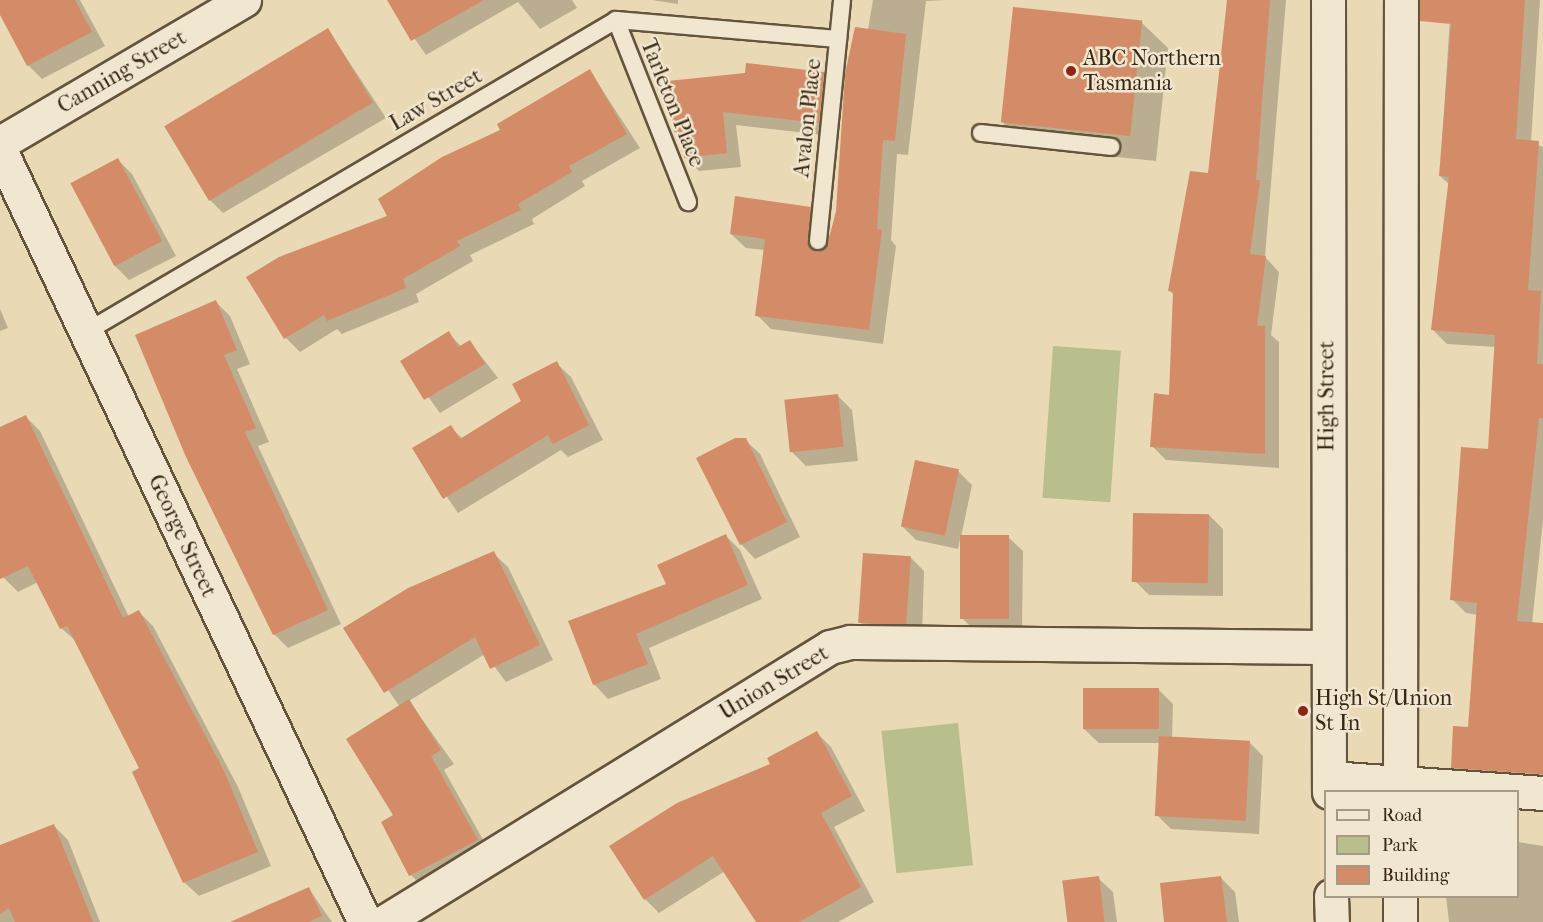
<!DOCTYPE html>
<style>
body{margin:0}
#map{position:relative;width:1543px;height:922px;overflow:hidden;background:#ead9b5;font-family:"IM FELL French Canon",serif}
div>[style]{position:absolute}
.green>*{inset:0;background:#b9bf8c;transform-origin:0 0}
.shadow>*{inset:0;background:#0003}
.building>*{inset:0;background:#d38c67;transform-origin:0 0}
.roads{filter:drop-shadow(2px 0 #64543c) drop-shadow(-2px 0 #64543c) drop-shadow(0 2px #64543c) drop-shadow(0 -2px #64543c)}
.service>*{height:16px;margin:-8px;padding:0 8px;transform-origin:8px;border-radius:8px;background:#f1e6cf}
.minor>*{height:33px;margin:-16.5px;padding:0 16.5px;transform-origin:16.5px;border-radius:16.5px;background:#f1e6cf}
.secondary>*{height:33px;margin:-16.5px;padding:0 16.5px;transform-origin:16.5px;border-radius:16.5px;background:#f1e6cf}
.dots>*{width:16px;height:16px;translate:-50% -50%;box-sizing:border-box;border:3px solid #f1e6cf;border-radius:50%}
span{translate:-50% -50%;white-space:nowrap;text-align:center;line-height:1.15;-webkit-text-stroke:5px #f1e6cf;paint-order:stroke}
.poi-label{font-size:22px;color:#372713}
.left{translate:0 -50%;text-align:left}
.street-label{font-size:22px;color:#372713}
.legend{position:absolute;left:1324px;top:790px;width:195px;height:108px;box-sizing:border-box;background:#f1e6cf;border:2px solid #a79a84;margin:0;padding:8px 10px;list-style:none;font-size:18px;color:#372713}
.legend li{display:flex;align-items:center;gap:12px;height:30px}
.legend b{width:30px;border:2px solid #a79a84}
</style>
<div id="map">
<div class="green">
<i style="left:1053px;top:346px;width:68px;height:152px;rotate:4deg"></i>
<i style="left:958px;top:723px;width:143px;height:77px;rotate:84deg"></i>
</div>
<div class="shadow">
<i style="clip-path:polygon(0 0,80px 0,105px 46px,42px 79px,28px 65px,0 12px)"></i>
<i style="clip-path:polygon(388px 0,572px 0,577px 8px,540px 29px,518px 2px,426px 55px)"></i>
<i style="clip-path:polygon(652px 0,678px 0,678px 4px)"></i>
<i style="clip-path:polygon(873px 0,947px 0,926px 1px,908px 155px,897px 154px,891px 240px,896px 246px,883px 344px,771px 329px,757px 315px,765px 250px,746px 248px,731px 234px,810px 209px,824px 223px,824px 253px,837px 211px)"></i>
<i style="clip-path:polygon(1229px 0,1286px 0,1265px 257px,1279px 272px,1271px 335px,1279px 342px,1279px 468px,1166px 460px,1152px 446px,1170px 396px,1174px 295px,1170px 291px,1210px 175px)"></i>
<i style="clip-path:polygon(1451px 0,1540px 0,1531px 142px,1543px 147px,1543px 521px,1532px 624px,1543px 625px,1543px 789px,1466px 781px,1452px 767px,1470px 729px,1478px 615px,1466px 613px,1452px 599px,1490px 451px,1496px 347px,1447px 344px,1433px 330px,1450px 185px,1440px 176px)"></i>
<i style="clip-path:polygon(1141px 22px,1168px 48px,1156px 161px,1029px 148px,1002px 122px)"></i>
<i style="clip-path:polygon(328px 30px,386px 118px,223px 213px,209px 199px)"></i>
<i style="clip-path:polygon(590px 71px,640px 148px,582px 181px,585px 186px,532px 219px,534px 224px,470px 255px,473px 261px,416px 294px,419px 302px,342px 334px,337px 329px,300px 352px,286px 338px,389px 216px)"></i>
<i style="clip-path:polygon(824px 73px,838px 87px,833px 136px,736px 125px,741px 167px,699px 171px,685px 157px,683px 140px,675px 132px,746px 74px)"></i>
<i style="clip-path:polygon(118px 160px,132px 174px,176px 256px,129px 280px,115px 266px)"></i>
<i style="clip-path:polygon(216px 302px,230px 316px,250px 364px,237px 369px,269px 442px,258px 446px,341px 624px,288px 648px,274px 634px,137px 335px)"></i>
<i style="clip-path:polygon(0 309px,8px 328px,0 331px)"></i>
<i style="clip-path:polygon(448px 333px,462px 347px,470px 342px,498px 378px,440px 413px,402px 361px)"></i>
<i style="clip-path:polygon(556px 363px,571px 377px,603px 440px,568px 457px,561px 450px,458px 513px,414px 449px,450px 427px,463px 439px,523px 401px)"></i>
<i style="clip-path:polygon(838px 396px,852px 410px,858px 461px,806px 466px,792px 452px)"></i>
<i style="clip-path:polygon(26px 417px,40px 431px,129px 617px,139px 612px,153px 626px,238px 787px,271px 866px,199px 896px,184px 882px,141px 769px,77px 642px,61px 628px,38px 582px,18px 592px,3px 577px,0 429px)"></i>
<i style="clip-path:polygon(745px 440px,760px 454px,800px 537px,755px 559px,741px 544px)"></i>
<i style="clip-path:polygon(958px 471px,972px 485px,961px 537px,1008px 537px,1023px 551px,1022px 633px,976px 632px,962px 618px,960px 539px,958px 549px,916px 540px,902px 526px)"></i>
<i style="clip-path:polygon(1209px 515px,1223px 529px,1223px 596px,1149px 595px,1135px 581px)"></i>
<i style="clip-path:polygon(726px 536px,740px 550px,762px 599px,649px 648px,661px 679px,608px 699px,594px 684px,668px 585px)"></i>
<i style="clip-path:polygon(493px 553px,508px 567px,553px 660px,506px 682px,485px 654px,409px 701px,454px 764px,444px 770px,491px 854px,425px 889px,411px 875px,383px 823px,396px 816px,400px 707px,345px 628px)"></i>
<i style="clip-path:polygon(910px 557px,924px 571px,922px 637px,876px 637px,861px 623px)"></i>
<i style="clip-path:polygon(1159px 690px,1173px 704px,1172px 738px,1249px 742px,1263px 756px,1259px 834px,1171px 829px,1157px 815px,1160px 743px,1099px 743px,1084px 729px)"></i>
<i style="clip-path:polygon(817px 733px,831px 747px,865px 811px,834px 827px,874px 902px,838px 922px,758px 922px,725px 871px,659px 913px,645px 899px,772px 764px)"></i>
<i style="clip-path:polygon(54px 826px,68px 840px,100px 922px,0 922px,0 846px)"></i>
<i style="clip-path:polygon(1518px 842px,1543px 846px,1543px 922px,1449px 922px,1446px 896px,1518px 896px)"></i>
<i style="clip-path:polygon(1098px 878px,1113px 892px,1117px 922px,1069px 922px)"></i>
<i style="clip-path:polygon(1221px 878px,1235px 892px,1239px 922px,1166px 922px)"></i>
<i style="clip-path:polygon(309px 889px,332px 922px,263px 922px)"></i>
</div>
<div class="building">
<i style="clip-path:polygon(0 0,75px 0,92px 32px,27px 66px,0 15px)"></i>
<i style="clip-path:polygon(387px 0,484px 0,411px 41px)"></i>
<i style="clip-path:polygon(1227px 0,1270px 0,1256px 180px,1260px 180px,1250px 254px,1266px 256px,1257px 326px,1265px 326px,1265px 454px,1150px 447px,1154px 393px,1169px 395px,1173px 292px,1168px 291px,1190px 171px,1208px 173px)"></i>
<i style="clip-path:polygon(1420px 0,1525px 0,1516px 139px,1539px 141px,1528px 290px,1541px 291px,1537px 364px,1543px 364px,1543px 418px,1539px 418px,1517px 621px,1543px 623px,1543px 774px,1451px 768px,1453px 726px,1468px 727px,1477px 603px,1450px 600px,1461px 447px,1488px 449px,1495px 335px,1431px 330px,1449px 177px,1439px 176px,1451px 24px,1420px 21px)"></i>
<i style="left:1013px;top:7px;width:130px;height:116px;rotate:6deg"></i>
<i style="clip-path:polygon(855px 27px,906px 34px,895px 141px,883px 140px,877px 229px,882px 230px,869px 330px,755px 316px,765px 239px,730px 234px,735px 196px,811px 207px,808px 245px,818px 251px,827px 247px,836px 211px,845px 74px)"></i>
<i style="left:328px;top:28px;width:87px;height:191px;rotate:59deg"></i>
<i style="clip-path:polygon(746px 63px,824px 72px,819px 123px,723px 112px,727px 153px,684px 158px,681px 132px,674px 132px,668px 81px,745px 73px)"></i>
<i style="clip-path:polygon(590px 69px,627px 134px,569px 166px,572px 172px,518px 204px,521px 210px,457px 241px,460px 246px,403px 279px,406px 288px,327px 321px,324px 315px,284px 339px,246px 277px,279px 257px,387px 216px,378px 199px,442px 157px,500px 130px,497px 124px)"></i>
<i style="left:118px;top:158px;width:94px;height:54px;rotate:62deg"></i>
<i style="clip-path:polygon(216px 300px,237px 350px,224px 355px,256px 428px,245px 432px,328px 610px,273px 635px,186px 457px,135px 335px)"></i>
<i style="clip-path:polygon(449px 331px,458px 347px,470px 340px,485px 364px,424px 400px,400px 361px)"></i>
<i style="clip-path:polygon(557px 361px,589px 425px,553px 444px,548px 435px,443px 499px,412px 448px,451px 425px,460px 439px,521px 401px,512px 384px)"></i>
<i style="left:838px;top:394px;width:53px;height:54px;rotate:84deg"></i>
<i style="clip-path:polygon(26px 415px,123px 618px,139px 610px,224px 771px,258px 852px,183px 883px,132px 772px,139px 768px,67px 626px,60px 629px,28px 566px,0 579px,0 427px)"></i>
<i style="clip-path:polygon(735px 438px,746px 438px,787px 522px,740px 545px,696px 458px)"></i>
<i style="left:915px;top:460px;width:45px;height:68px;rotate:12deg"></i>
<i style="left:1133px;top:513px;width:76px;height:69px;rotate:1deg"></i>
<i style="clip-path:polygon(726px 534px,748px 585px,636px 634px,648px 664px,593px 685px,568px 621px,666px 584px,657px 565px)"></i>
<i style="left:960px;top:535px;width:49px;height:84px"></i>
<i style="clip-path:polygon(494px 551px,540px 645px,490px 669px,475px 637px,384px 693px,343px 628px,408px 588px)"></i>
<i style="left:863px;top:553px;width:48px;height:70px;rotate:4deg"></i>
<i style="left:1083px;top:688px;width:76px;height:41px"></i>
<i style="clip-path:polygon(409px 699px,441px 750px,431px 756px,478px 840px,409px 876px,381px 822px,393px 815px,346px 739px)"></i>
<i style="clip-path:polygon(817px 731px,852px 796px,821px 813px,861px 887px,799px 922px,756px 922px,713px 856px,644px 900px,609px 846px,677px 803px,770px 764px,767px 758px)"></i>
<i style="left:1159px;top:736px;width:91px;height:80px;rotate:3deg"></i>
<i style="clip-path:polygon(54px 824px,93px 922px,15px 922px,9px 908px,0 914px,0 845px)"></i>
<i style="left:1099px;top:876px;width:46px;height:37px;rotate:83deg"></i>
<i style="clip-path:polygon(1221px 876px,1227px 922px,1164px 922px,1160px 883px)"></i>
<i style="clip-path:polygon(309px 887px,322px 916px,308px 922px,230px 922px)"></i>
</div>
<div class="roads">
<div class="service">
<i style="left:616px;top:20px;width:196px;rotate:68.4deg"></i>
<i style="left:981px;top:133px;width:131px;rotate:6.1deg"></i>
<i style="left:818px;top:241px;width:242px;rotate:-84.3deg"></i>
<i style="left:86px;top:332px;width:615px;rotate:-30.48deg"></i>
<i style="left:616px;top:20px;width:223px;rotate:4.9deg"></i>
</div>
<div class="minor">
<i style="left:0;top:143px;width:283px;rotate:-30.4deg"></i>
<i style="left:0;top:150px;width:854px;rotate:64.7deg"></i>
<i style="left:1329px;top:778px;width:215px;rotate:4deg"></i>
<i style="left:1400px;top:792px;width:792px;rotate:-89.93deg"></i>
<i style="left:384px;top:922px;width:524px;rotate:-31.66deg"></i>
<i style="left:830px;top:647px;width:21px;rotate:-14deg"></i>
<i style="left:850px;top:642px;width:478px;rotate:0.6deg"></i>
<i style="left:1400px;top:922px;width:26px;rotate:-90deg"></i>
</div>
<div class="secondary">
<i style="left:1328px;top:0;width:792px;rotate:89.93deg"></i>
<i style="left:1331px;top:896px;width:26px;rotate:88deg"></i>
</div>
</div>
<div class="dots">
<i style="left:1071px;top:71px;background:#8f2418"></i>
<i style="left:1303px;top:711px;background:#8f2418"></i>
</div>
<div class="poi-label">
<span class="left" style="left:1083px;top:71px">ABC Northern<br>Tasmania</span>
<span class="left" style="left:1315px;top:711px">High St/Union<br>St In</span>
</div>
<div class="street-label">
<span style="left:122px;top:72px;rotate:-30deg">Canning Street</span>
<span style="left:436px;top:100px;rotate:-30deg">Law Street</span>
<span style="left:672px;top:103px;rotate:68deg">Tarleton Place</span>
<span style="left:808px;top:118px;rotate:-84deg">Avalon Place</span>
<span style="left:1327px;top:396px;rotate:-90deg">High Street</span>
<span style="left:182px;top:536px;rotate:65deg">George Street</span>
<span style="left:774px;top:683px;rotate:-31deg">Union Street</span>
</div>
<ul class="legend">
<li><b style="height:8px;background:#f1e6cf"></b>Road</li>
<li><b style="height:16px;background:#b9bf8c"></b>Park</li>
<li><b style="height:16px;background:#d38c67"></b>Building</li>
</ul>
</div>
